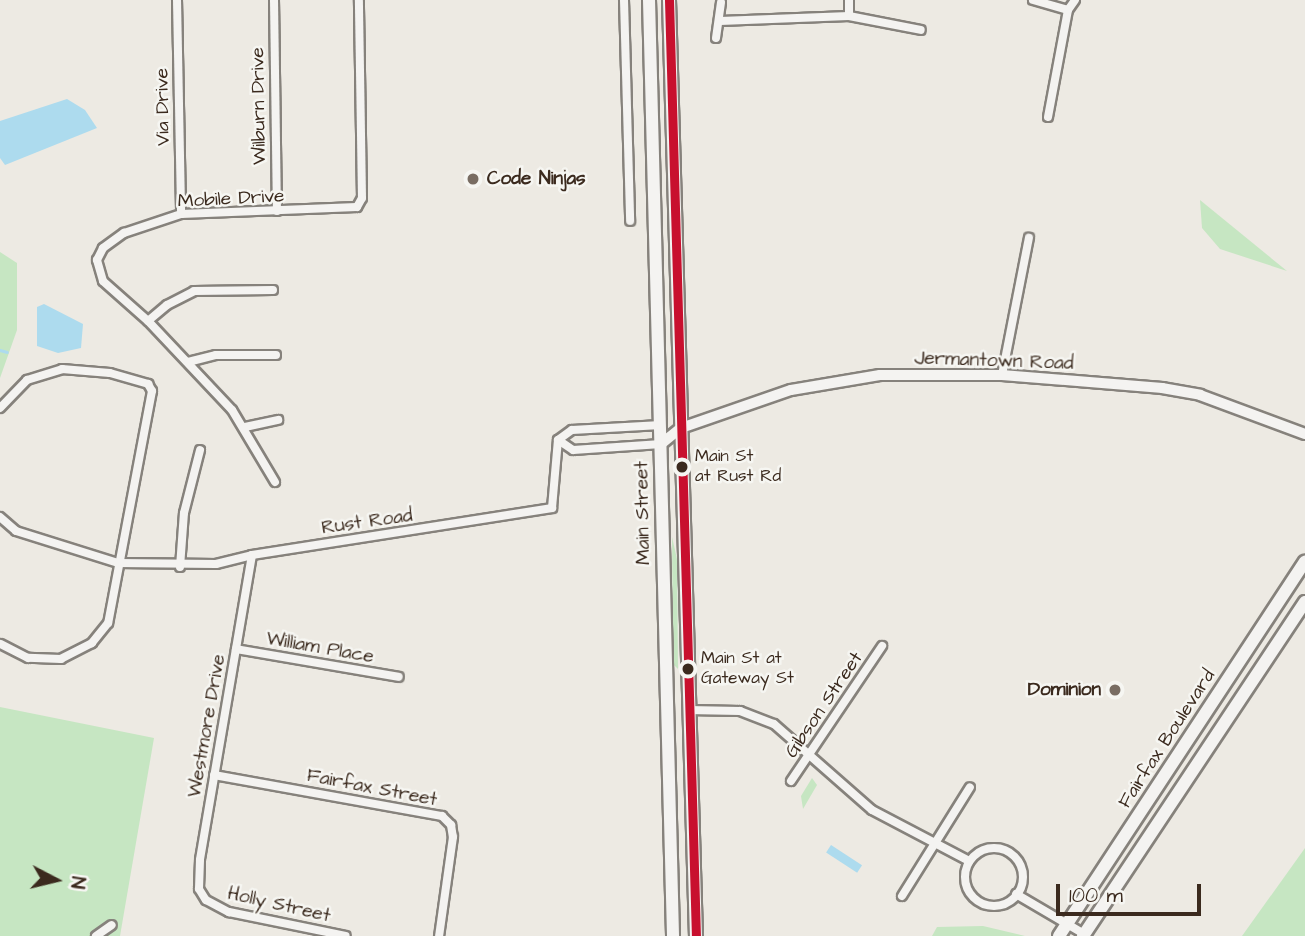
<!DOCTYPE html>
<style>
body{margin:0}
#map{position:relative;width:1305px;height:936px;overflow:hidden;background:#edeae3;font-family:"Architects Daughter",sans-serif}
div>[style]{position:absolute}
.green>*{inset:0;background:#c6e6c2}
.water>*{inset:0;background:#addbee;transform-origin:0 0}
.stream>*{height:2.5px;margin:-1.25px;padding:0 1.25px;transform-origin:1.25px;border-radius:1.25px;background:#addbee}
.roads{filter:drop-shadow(2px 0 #86827c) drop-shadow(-2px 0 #86827c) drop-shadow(0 2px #86827c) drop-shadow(0 -2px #86827c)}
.street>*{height:8px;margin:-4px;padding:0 4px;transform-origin:4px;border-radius:4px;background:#f4f3f1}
.street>.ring{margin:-4px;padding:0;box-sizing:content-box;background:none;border:8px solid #f4f3f1;border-radius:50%}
.secondary>*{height:10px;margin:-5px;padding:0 5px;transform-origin:5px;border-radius:5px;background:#f4f3f1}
.primary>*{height:12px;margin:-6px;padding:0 6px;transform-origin:6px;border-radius:6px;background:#f4f3f1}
.bus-1>*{height:9px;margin:-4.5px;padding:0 4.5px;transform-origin:4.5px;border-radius:4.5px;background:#c8102e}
.dots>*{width:19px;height:19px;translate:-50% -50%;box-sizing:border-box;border:4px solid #f6f6f2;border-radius:50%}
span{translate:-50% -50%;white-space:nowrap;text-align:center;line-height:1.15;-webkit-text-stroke:5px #f6f6f2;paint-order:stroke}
.bus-label{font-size:17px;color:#3b2a1e}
.left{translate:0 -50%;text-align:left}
.street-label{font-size:19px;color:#3b2a1e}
.poi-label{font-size:19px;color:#3b2a1e;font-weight:700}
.right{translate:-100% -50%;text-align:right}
.north{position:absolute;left:21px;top:845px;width:70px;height:70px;-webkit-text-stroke:5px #f6f6f2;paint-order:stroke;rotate:97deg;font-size:19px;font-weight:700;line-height:28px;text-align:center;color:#3b2a1e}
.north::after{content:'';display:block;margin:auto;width:24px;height:32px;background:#3b2a1e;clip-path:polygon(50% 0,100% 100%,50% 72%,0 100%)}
.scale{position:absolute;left:1056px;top:884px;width:145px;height:32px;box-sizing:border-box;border:4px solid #3b2a1e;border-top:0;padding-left:9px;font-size:21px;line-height:24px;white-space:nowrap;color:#3b2a1e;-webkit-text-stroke:5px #f6f6f2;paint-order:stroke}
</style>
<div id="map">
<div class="green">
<i style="clip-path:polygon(1200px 200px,1287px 271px,1220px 249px,1202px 228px)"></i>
<i style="clip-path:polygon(0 252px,17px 263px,17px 330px,0 378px)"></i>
<i style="clip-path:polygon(672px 537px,677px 559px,678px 669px,673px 664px)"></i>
<i style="clip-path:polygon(0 707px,154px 738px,120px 936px,0 936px)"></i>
<i style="clip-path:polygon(812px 778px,817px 785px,803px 809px,801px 796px)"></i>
<i style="clip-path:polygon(1305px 848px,1305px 936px,1242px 936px)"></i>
<i style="clip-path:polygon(983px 926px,1025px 936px,932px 936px,937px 927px)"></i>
</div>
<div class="water">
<i style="clip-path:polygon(67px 99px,85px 110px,97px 128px,5px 165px,0 158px,0 121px)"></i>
<i style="clip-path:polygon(44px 304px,83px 324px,81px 348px,58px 353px,37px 346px,37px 307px)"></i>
<i style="left:831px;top:845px;width:37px;height:9px;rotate:33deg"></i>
</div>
<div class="stream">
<i style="left:0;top:350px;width:7px;rotate:16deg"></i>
</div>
<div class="roads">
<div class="street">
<i style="left:177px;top:0;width:214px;rotate:88.9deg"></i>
<i style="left:274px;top:0;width:211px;rotate:89.2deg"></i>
<i style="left:624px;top:0;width:221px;rotate:88.4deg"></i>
<i style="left:849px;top:0;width:16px;rotate:90deg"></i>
<i style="left:1033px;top:0;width:36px;rotate:16deg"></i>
<i style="left:720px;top:21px;width:129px;rotate:-2.2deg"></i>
<i style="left:849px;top:16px;width:73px;rotate:11deg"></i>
<i style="left:716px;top:38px;width:36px;rotate:-82deg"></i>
<i style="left:1048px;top:117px;width:109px;rotate:-79.4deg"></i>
<i style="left:1068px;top:10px;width:12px;rotate:-55deg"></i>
<i style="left:148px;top:321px;width:25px;rotate:-40deg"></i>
<i style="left:167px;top:305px;width:30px;rotate:-27deg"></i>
<i style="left:194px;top:291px;width:79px;rotate:-0.7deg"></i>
<i style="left:188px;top:362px;width:29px;rotate:-14deg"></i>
<i style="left:216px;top:355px;width:60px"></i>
<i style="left:1002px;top:375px;width:140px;rotate:-78.9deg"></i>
<i style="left:0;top:408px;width:39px;rotate:-46deg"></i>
<i style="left:27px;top:380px;width:37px;rotate:-17deg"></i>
<i style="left:62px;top:369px;width:48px;rotate:4.8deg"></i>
<i style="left:110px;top:373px;width:40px;rotate:16deg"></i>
<i style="left:148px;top:384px;width:8px;rotate:60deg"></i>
<i style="left:152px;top:391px;width:236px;rotate:100.7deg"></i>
<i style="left:108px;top:623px;width:26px;rotate:129deg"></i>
<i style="left:92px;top:643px;width:35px;rotate:153deg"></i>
<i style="left:61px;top:659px;width:33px;rotate:-178deg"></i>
<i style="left:28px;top:658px;width:31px;rotate:-153deg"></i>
<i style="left:245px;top:427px;width:34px;rotate:-12deg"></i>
<i style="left:661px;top:444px;width:88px;rotate:176.1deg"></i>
<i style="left:573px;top:450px;width:18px;rotate:-146deg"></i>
<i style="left:558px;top:440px;width:17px;rotate:-36deg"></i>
<i style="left:572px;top:430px;width:89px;rotate:-3.2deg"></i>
<i style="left:275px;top:482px;width:84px;rotate:-120.8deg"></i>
<i style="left:232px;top:410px;width:122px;rotate:-133.3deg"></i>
<i style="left:148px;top:321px;width:60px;rotate:-138.4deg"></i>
<i style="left:103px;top:281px;width:22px;rotate:-106deg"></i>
<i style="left:97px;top:260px;width:13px;rotate:-63deg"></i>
<i style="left:103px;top:248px;width:26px;rotate:-36deg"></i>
<i style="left:124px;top:233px;width:60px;rotate:-18.4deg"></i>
<i style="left:181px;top:214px;width:176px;rotate:-2.3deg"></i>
<i style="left:357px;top:207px;width:10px;rotate:-61deg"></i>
<i style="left:362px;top:198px;width:198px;rotate:-90.9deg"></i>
<i style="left:0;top:517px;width:21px;rotate:41deg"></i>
<i style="left:16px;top:531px;width:107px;rotate:17.4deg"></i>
<i style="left:118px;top:563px;width:98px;rotate:0.6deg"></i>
<i style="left:216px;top:564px;width:37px;rotate:-14deg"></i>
<i style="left:252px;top:555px;width:304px;rotate:-8.9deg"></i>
<i style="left:552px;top:508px;width:68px;rotate:-85deg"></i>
<i style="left:252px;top:555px;width:309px;rotate:99.7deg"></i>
<i style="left:200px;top:860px;width:29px;rotate:92deg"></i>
<i style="left:199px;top:889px;width:13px;rotate:58deg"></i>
<i style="left:206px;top:900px;width:26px;rotate:28deg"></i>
<i style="left:229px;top:912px;width:119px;rotate:11.6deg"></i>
<i style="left:180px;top:567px;width:54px;rotate:-85.8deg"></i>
<i style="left:184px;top:513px;width:65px;rotate:-75.7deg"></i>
<i style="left:236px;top:649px;width:165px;rotate:9.7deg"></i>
<i style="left:688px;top:710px;width:52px;rotate:1.1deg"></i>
<i style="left:740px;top:711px;width:36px;rotate:21deg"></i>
<i style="left:774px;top:724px;width:130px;rotate:41.3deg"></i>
<i style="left:872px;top:810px;width:110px;rotate:27.7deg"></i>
<i style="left:214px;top:775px;width:232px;rotate:10.2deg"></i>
<i style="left:442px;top:816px;width:13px;rotate:45deg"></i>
<i style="left:451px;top:825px;width:12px;rotate:81deg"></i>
<i style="left:453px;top:837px;width:100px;rotate:98deg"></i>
<i style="left:791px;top:781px;width:163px;rotate:-56deg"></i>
<i class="ring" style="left:965px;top:848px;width:50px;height:50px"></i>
<i style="left:1016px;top:894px;width:81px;rotate:30.4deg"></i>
<i style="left:902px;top:896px;width:128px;rotate:-58deg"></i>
<i style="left:96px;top:936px;width:19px;rotate:-35deg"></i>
</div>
<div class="secondary">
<i style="left:661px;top:444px;width:26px;rotate:-39deg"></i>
<i style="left:681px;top:428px;width:116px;rotate:-19.1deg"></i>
<i style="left:791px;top:390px;width:90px;rotate:-9.6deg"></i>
<i style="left:880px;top:375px;width:122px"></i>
<i style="left:1002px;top:375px;width:161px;rotate:4.6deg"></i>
<i style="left:1162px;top:388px;width:39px;rotate:10deg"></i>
<i style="left:1200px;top:395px;width:112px;rotate:20.4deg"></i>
</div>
<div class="primary">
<i style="left:649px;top:0;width:936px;rotate:88.53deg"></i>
<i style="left:669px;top:0;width:936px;rotate:88.35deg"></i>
<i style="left:1059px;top:936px;width:448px;rotate:-56.7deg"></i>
<i style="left:1083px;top:936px;width:401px;rotate:-56.4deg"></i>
</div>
</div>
<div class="bus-1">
<i style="left:669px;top:0;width:936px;rotate:88.35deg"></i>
</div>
<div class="dots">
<i style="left:473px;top:179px;background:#796d63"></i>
<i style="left:682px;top:467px;background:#3b2a1e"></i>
<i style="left:688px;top:669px;background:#3b2a1e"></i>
<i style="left:1115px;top:690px;background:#796d63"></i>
</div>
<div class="bus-label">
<span class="left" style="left:695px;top:467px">Main St<br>at Rust Rd</span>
<span class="left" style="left:701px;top:669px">Main St at<br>Gateway St</span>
</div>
<div class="street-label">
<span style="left:259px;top:106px;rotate:-91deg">Wilburn Drive</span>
<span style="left:163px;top:107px;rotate:-91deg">Via Drive</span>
<span style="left:231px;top:199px;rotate:-3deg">Mobile Drive</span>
<span style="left:994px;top:361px;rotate:2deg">Jermantown Road</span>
<span style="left:643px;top:513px;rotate:-91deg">Main Street</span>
<span style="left:367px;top:522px;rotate:-8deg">Rust Road</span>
<span style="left:320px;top:648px;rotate:10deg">William Place</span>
<span style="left:824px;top:705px;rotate:-56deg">Gibson Street</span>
<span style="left:207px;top:726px;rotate:-80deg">Westmore Drive</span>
<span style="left:1167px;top:739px;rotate:-57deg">Fairfax Boulevard</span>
<span style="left:372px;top:788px;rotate:11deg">Fairfax Street</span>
<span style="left:279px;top:905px;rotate:13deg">Holly Street</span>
</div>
<div class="poi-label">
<span class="left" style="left:487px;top:179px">Code Ninjas</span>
<span class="right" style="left:1101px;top:690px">Dominion</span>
</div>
<div class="north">N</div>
<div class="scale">100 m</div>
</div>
